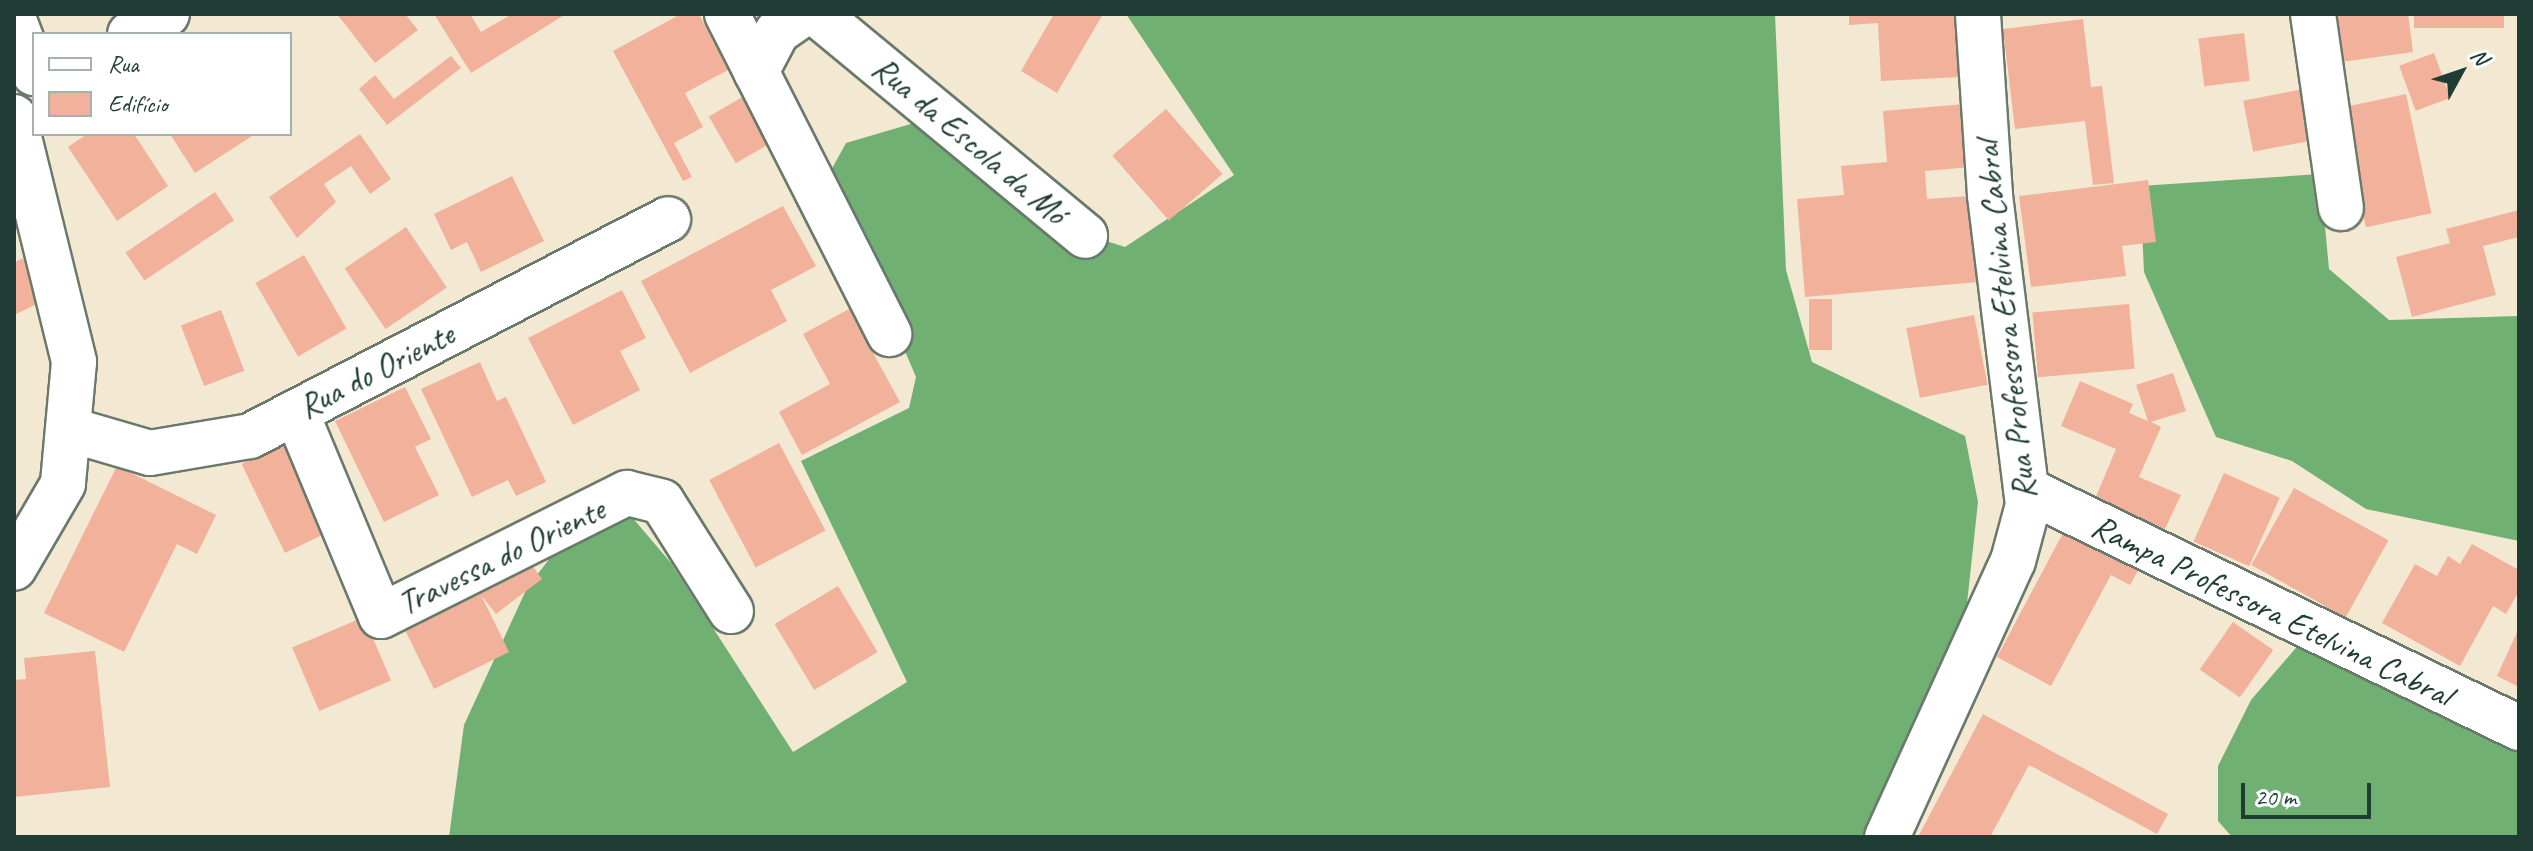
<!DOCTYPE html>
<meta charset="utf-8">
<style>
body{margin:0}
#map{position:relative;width:2533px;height:851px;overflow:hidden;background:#f3e8d1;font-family:Caveat,sans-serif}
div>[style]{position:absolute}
.forest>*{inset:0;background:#70b072}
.building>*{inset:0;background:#f2b19a;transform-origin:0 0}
.roads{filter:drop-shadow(2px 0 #69796b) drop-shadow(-2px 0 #69796b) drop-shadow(0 2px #69796b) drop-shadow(0 -2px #69796b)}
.minor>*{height:44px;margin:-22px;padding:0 22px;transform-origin:22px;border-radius:22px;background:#fff}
span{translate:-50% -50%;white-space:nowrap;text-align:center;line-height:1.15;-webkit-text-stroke:7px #fff;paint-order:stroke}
.street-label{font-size:34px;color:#1f3d34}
.frame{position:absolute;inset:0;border:16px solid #1f3d34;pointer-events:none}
.legend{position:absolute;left:32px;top:32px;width:260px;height:104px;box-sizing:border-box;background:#fff;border:2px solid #a5b1ae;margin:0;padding:10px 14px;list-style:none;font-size:24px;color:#1f3d34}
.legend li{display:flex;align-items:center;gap:16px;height:40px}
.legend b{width:40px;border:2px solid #a5b1ae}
.north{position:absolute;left:2421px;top:32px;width:80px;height:80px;-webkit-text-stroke:6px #fff;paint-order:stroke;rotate:50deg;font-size:22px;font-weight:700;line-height:32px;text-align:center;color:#1f3d34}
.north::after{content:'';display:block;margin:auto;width:28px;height:36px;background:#1f3d34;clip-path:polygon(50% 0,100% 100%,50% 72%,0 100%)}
.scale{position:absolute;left:2241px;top:783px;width:130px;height:36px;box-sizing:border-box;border:4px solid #1f3d34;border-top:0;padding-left:10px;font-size:24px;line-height:28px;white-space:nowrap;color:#1f3d34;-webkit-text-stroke:6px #fff;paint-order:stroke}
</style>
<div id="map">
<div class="forest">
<i style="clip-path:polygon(1126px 14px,1775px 14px,1786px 270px,1812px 362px,1965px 436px,1978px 502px,1966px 613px,1875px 837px,449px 837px,464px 725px,527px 588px,577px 523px,631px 516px,671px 563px,793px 752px,907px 682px,801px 461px,909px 408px,916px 377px,829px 174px,846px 143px,914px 123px,1033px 218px,1125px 247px,1234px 175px)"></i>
<i style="clip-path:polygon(2320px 174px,2329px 269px,2389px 320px,2519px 316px,2519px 541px,2366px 509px,2292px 461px,2216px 437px,2144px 272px,2140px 186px)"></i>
<i style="clip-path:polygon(2307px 635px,2519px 745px,2519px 837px,2232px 837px,2218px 821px,2218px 766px,2251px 700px)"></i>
</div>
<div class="building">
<i style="clip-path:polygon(337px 14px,405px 14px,418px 30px,375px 63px)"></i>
<i style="clip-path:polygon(434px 14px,470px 14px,481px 32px,512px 14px,566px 14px,471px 73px)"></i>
<i style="clip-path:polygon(681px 14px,699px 14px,728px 70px,685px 93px,703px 127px,674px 143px,692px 177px,683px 181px,613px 51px)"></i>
<i style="clip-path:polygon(1054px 14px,1103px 14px,1057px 93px,1021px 71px)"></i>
<i style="clip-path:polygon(1849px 14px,1958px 14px,1961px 77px,1881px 81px,1878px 23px,1849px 25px)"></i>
<i style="clip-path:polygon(2327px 14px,2408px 14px,2413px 52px,2334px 63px)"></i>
<i style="left:2414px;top:14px;width:90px;height:14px"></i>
<i style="clip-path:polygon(2083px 19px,2091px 87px,2102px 86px,2114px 183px,2093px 185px,2085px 121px,2015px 129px,2003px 29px)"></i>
<i style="left:2244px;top:33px;width:48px;height:46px;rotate:83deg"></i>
<i style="left:2434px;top:53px;width:48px;height:37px;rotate:70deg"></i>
<i style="clip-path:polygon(451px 56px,461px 68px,387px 125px,359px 89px,375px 75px,394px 99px)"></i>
<i style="left:2309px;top:88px;width:52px;height:67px;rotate:79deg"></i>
<i style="left:2406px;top:94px;width:122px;height:67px;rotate:78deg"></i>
<i style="left:746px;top:95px;width:54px;height:43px;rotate:60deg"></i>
<i style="clip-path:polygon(1965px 104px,1971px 167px,1925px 171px,1927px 199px,1970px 196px,1978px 282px,1805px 297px,1797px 199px,1844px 195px,1841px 166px,1887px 162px,1883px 111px)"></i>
<i style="left:1166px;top:109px;width:86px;height:71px;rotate:49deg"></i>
<i style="clip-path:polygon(87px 134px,134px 134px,168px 186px,117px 221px,68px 147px)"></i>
<i style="clip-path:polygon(170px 134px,250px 134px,252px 136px,195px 173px)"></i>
<i style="clip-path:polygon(360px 134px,391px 179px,370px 194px,351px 166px,324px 184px,336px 202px,297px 238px,269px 197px)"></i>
<i style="clip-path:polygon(512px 176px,544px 241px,481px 272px,467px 242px,451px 250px,434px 214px)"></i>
<i style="clip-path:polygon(2148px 180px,2156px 242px,2122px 246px,2126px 276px,2031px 287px,2019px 196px)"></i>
<i style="left:215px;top:192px;width:34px;height:108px;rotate:56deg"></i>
<i style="clip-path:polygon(783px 206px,816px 266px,771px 290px,787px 321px,690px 373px,641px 281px)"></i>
<i style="clip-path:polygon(2519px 210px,2519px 237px,2483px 246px,2496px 295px,2412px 317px,2396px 257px,2450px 243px,2446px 229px)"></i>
<i style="left:406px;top:227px;width:73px;height:74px;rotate:56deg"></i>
<i style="left:304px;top:255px;width:85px;height:56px;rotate:60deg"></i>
<i style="clip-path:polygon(23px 258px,43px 301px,14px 315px,14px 263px)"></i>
<i style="clip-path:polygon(622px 290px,646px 338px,620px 351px,640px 390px,573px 425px,528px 338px)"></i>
<i style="left:1809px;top:299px;width:23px;height:51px"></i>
<i style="left:2129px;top:304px;width:65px;height:97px;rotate:85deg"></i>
<i style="clip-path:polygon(849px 309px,900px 402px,802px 455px,779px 412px,830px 384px,803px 334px)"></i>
<i style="left:221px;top:310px;width:65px;height:43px;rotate:69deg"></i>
<i style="left:1974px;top:315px;width:71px;height:69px;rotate:79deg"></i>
<i style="clip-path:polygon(480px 362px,497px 401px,506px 397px,546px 482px,516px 496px,508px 480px,472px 497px,421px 389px)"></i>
<i style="clip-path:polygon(2173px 373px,2186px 411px,2151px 422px,2161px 427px,2139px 477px,2181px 495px,2165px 529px,2095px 499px,2116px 449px,2061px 426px,2080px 381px,2133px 404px,2129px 413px,2148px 421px,2136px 385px)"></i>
<i style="clip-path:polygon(405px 387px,431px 439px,415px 447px,439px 495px,384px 522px,335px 421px)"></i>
<i style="left:291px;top:440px;width:99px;height:55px;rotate:64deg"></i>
<i style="left:779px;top:443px;width:99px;height:79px;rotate:62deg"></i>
<i style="clip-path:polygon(117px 466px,216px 515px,197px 554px,177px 544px,124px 652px,44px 613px)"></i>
<i style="left:2224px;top:473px;width:61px;height:75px;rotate:24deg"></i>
<i style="left:2294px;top:488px;width:108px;height:88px;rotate:29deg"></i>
<i style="clip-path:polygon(2070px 520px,2144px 560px,2130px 585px,2111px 575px,2051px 686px,1997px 657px)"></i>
<i style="clip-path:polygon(2472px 544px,2519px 570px,2519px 591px,2506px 614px,2493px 606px,2460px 666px,2382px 623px,2415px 564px,2437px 576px,2448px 556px,2460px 564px)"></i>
<i style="clip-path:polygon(521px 550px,542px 579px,496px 614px,481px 595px,509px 652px,434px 689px,402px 624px)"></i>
<i style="left:838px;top:586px;width:77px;height:74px;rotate:59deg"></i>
<i style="left:364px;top:617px;width:69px;height:78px;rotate:67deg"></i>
<i style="left:2233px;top:622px;width:49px;height:58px;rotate:35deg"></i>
<i style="clip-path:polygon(2519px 628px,2519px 687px,2497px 676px)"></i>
<i style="clip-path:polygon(95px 651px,110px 787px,14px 797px,14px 680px,26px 679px,24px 658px)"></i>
<i style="clip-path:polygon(1983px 714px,2168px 814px,2157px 834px,2029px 765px,1990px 837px,1918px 837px)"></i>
</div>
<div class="roads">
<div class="minor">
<i style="left:727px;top:14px;width:359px;rotate:63.1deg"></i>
<i style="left:817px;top:14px;width:348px;rotate:39.6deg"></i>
<i style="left:2313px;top:14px;width:196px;rotate:81.8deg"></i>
<i style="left:14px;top:20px;width:57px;rotate:69.3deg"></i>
<i style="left:130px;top:34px;width:42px;rotate:-28.4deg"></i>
<i style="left:756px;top:72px;width:45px;rotate:-62.3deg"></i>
<i style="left:777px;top:32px;width:32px;rotate:-35deg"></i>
<i style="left:14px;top:117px;width:252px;rotate:76.2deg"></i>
<i style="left:74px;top:362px;width:122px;rotate:95.2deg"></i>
<i style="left:63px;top:484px;width:97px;rotate:120.3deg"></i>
<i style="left:296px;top:412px;width:221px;rotate:67.4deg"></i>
<i style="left:381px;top:616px;width:275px;rotate:-26.6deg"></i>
<i style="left:627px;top:493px;width:36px;rotate:14deg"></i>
<i style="left:662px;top:502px;width:129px;rotate:57.7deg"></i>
<i style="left:68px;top:429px;width:85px;rotate:16.3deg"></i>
<i style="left:150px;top:453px;width:101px;rotate:-9.6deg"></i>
<i style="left:250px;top:436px;width:471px;rotate:-27.4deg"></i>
<i style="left:2027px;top:490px;width:547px;rotate:25.81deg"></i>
<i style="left:1887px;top:837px;width:303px;rotate:-65.5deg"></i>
<i style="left:2013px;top:561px;width:58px;rotate:-75deg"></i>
<i style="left:2028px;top:505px;width:312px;rotate:-97deg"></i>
<i style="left:1990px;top:195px;width:181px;rotate:-93.8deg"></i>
</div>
</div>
<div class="street-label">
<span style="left:970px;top:140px;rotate:40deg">Rua da Escola da Mó</span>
<span style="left:2005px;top:320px;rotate:-96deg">Rua Professora Etelvina Cabral</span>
<span style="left:376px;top:370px;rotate:-27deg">Rua do Oriente</span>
<span style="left:501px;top:556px;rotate:-26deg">Travessa do Oriente</span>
<span style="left:2272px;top:610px;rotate:26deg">Rampa Professora Etelvina Cabral</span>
</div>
<div class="frame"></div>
<ul class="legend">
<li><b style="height:10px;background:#fff"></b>Rua</li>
<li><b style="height:22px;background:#f2b19a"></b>Edifício</li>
</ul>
<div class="north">N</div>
<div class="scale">20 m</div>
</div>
